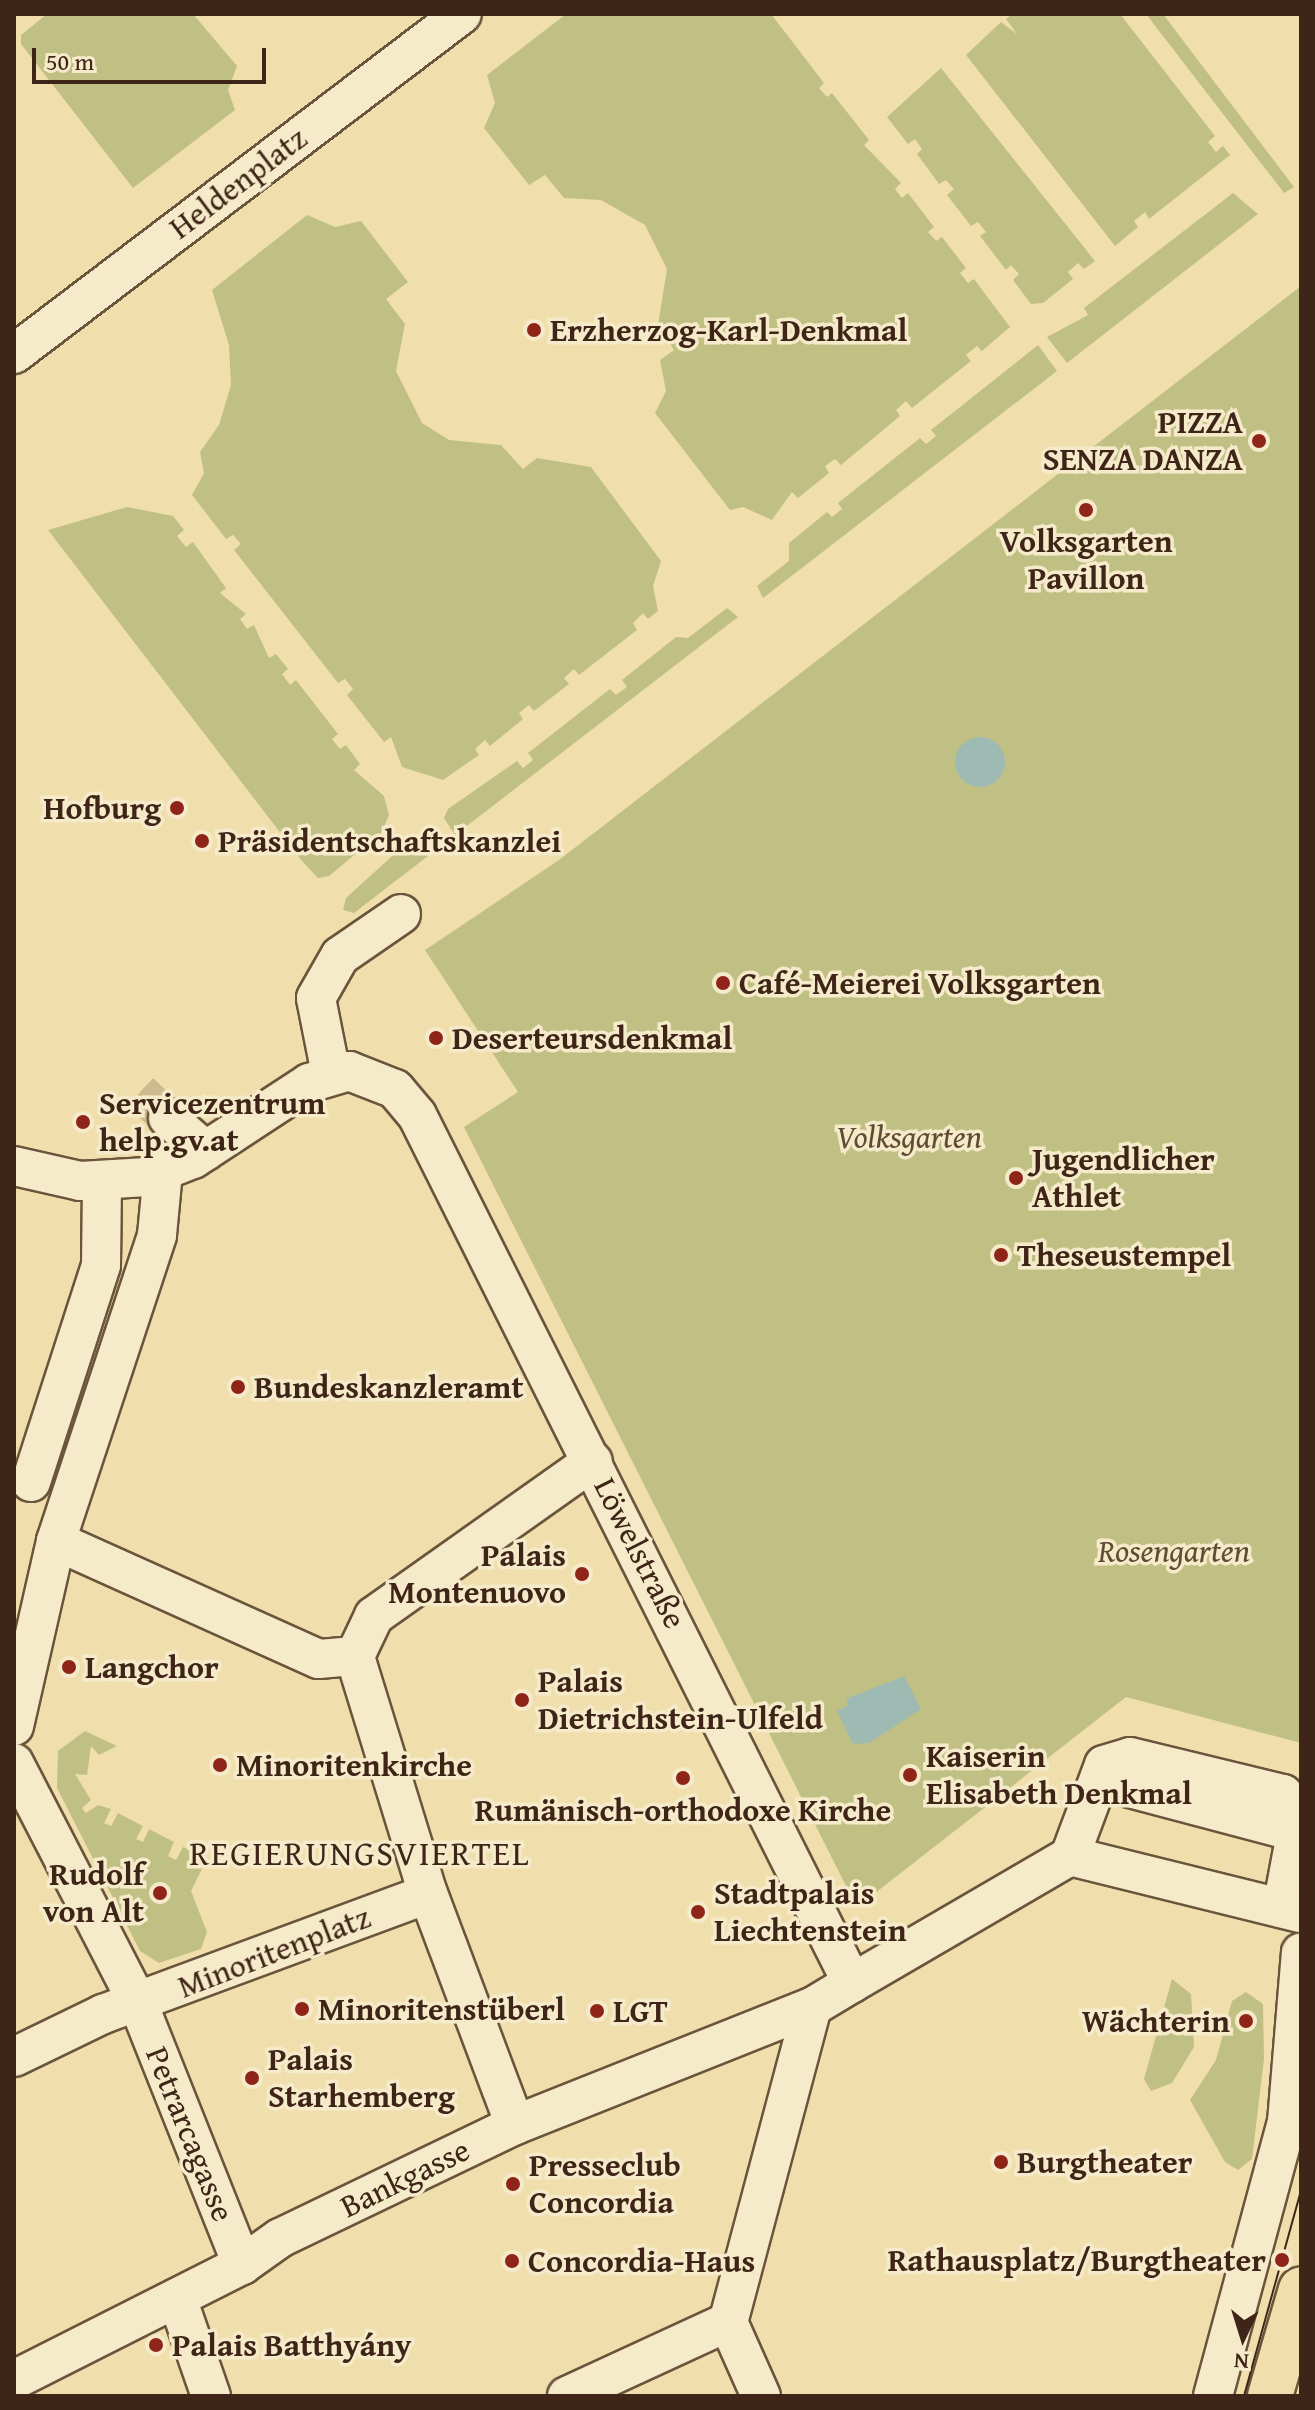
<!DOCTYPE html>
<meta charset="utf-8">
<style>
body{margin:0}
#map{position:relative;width:1315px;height:2410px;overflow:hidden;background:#f0dfac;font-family:"Gentium Book Plus",serif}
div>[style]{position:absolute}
.green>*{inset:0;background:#c1c084}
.water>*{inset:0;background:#9dbab3}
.round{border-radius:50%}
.minor-tunnel>*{height:38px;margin-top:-19px;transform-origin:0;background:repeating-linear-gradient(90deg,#cdba8e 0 38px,transparent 0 57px)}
.roads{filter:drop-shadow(2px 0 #6b543c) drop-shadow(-2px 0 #6b543c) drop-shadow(0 2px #6b543c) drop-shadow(0 -2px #6b543c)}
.minor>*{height:38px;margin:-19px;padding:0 19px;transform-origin:19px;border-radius:19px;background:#f5eac9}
.major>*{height:44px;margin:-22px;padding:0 22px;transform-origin:22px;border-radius:22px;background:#f0dfac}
.tram>*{height:2px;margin:-1px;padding:0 1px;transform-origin:1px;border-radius:1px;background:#3f2517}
.dots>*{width:22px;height:22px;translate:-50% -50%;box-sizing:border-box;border:4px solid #f5eac9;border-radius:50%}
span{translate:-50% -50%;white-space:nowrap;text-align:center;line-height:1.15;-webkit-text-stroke:7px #f5eac9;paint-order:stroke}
.street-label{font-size:32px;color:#3f2517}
.poi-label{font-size:32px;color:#3f2517;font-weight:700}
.left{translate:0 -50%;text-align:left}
.right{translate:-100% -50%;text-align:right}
.park-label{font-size:32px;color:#604c32;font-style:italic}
.neighbourhood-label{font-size:34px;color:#3f2517;letter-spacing:2px}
.frame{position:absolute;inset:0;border:16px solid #3f2517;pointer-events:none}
.north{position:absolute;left:1203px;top:2298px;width:80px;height:80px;-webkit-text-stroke:6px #f5eac9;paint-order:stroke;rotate:184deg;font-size:22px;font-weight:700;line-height:32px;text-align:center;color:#3f2517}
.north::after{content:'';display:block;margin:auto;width:28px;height:36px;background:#3f2517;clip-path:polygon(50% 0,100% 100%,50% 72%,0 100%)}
.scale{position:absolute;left:32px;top:48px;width:234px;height:36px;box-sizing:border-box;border:4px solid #3f2517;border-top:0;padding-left:10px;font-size:24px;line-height:28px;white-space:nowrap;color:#3f2517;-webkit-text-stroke:6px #f5eac9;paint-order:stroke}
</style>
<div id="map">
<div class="green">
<i style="clip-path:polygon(47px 14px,193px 14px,237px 66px,228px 90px,235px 110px,133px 188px,21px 44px,21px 35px)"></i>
<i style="clip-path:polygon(566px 14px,771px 14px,824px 83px,819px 88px,827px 97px,832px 93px,869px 140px,864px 145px,901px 183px,895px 189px,902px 198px,908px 193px,934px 227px,928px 232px,936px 241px,942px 237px,966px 268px,960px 273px,968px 283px,974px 279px,1010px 327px,982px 351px,977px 346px,966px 355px,971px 361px,912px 408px,906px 401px,896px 410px,900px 416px,841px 465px,835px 459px,825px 466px,829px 473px,798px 498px,792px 492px,772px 520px,743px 507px,730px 510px,655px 413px,666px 391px,660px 360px,674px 350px,658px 325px,667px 269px,645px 225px,601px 200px,564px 198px,545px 175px,529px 185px,484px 128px,495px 103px,487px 75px)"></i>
<i style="clip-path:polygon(1012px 14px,1120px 14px,1215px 136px,1208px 142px,1216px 152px,1223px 146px,1230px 155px,1149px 219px,1145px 212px,1134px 221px,1138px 227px,1115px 246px,966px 55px,1001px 22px,1017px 34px,1006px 19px)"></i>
<i style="clip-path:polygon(1146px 14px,1163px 14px,1294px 187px,1284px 193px)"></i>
<i style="clip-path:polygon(941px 68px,1095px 261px,1084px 269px,1078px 263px,1068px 272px,1073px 279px,1043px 303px,1031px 304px,1013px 280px,1019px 274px,1011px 265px,1006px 270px,980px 236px,986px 232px,978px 222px,971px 226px,947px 195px,954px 189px,946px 180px,939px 184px,917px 154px,922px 149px,915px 139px,908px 144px,887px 117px)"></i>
<i style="clip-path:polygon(1233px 193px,1258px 214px,1067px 363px,1047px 337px,1088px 315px,1084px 308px)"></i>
<i style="clip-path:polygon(307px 215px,335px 227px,361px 221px,408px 282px,386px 299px,405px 324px,396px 371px,422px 423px,449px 440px,501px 445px,523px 469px,537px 458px,591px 467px,661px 561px,653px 586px,658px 611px,648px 619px,643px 613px,633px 623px,637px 630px,579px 675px,574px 669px,564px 678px,569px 684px,534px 711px,529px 705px,519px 713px,523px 719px,490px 746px,485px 740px,475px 749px,479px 755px,443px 780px,402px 767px,391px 737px,384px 742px,347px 695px,353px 689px,345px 679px,338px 683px,234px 550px,241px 544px,233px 535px,226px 539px,192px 495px,204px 473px,200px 452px,219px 425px,231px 385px,229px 345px,212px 290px)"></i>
<i style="clip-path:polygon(1301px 286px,1301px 1743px,1126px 1697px,870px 1897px,849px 1892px,464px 1127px,518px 1092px,425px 950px,559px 860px)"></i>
<i style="clip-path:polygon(1038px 345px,1057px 371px,763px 598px,757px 586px,789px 561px,789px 543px,827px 512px,832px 517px,842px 509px,838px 503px,920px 438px,926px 444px,936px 436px,931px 430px)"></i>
<i style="clip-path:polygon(127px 507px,173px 516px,184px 530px,177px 536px,186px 547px,193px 542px,226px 588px,220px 593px,246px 614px,240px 619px,247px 629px,254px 625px,269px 658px,276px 654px,288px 669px,282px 674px,290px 685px,296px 680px,338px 734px,332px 739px,340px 749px,346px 745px,360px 764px,354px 770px,384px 796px,389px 815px,382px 832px,329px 876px,318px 878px,302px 861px,48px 530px)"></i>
<i style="clip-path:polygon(727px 608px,738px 617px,455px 835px,444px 818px,448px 809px,517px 761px,523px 768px,533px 760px,528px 753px,610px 689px,616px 695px,627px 687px,622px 680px,676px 637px,688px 638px)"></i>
<i style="clip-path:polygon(412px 838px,428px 856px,354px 913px,343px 910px,346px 898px)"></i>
<i style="clip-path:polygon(85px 1731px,117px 1746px,99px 1755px,91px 1746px,87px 1775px,75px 1774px,91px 1800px,82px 1808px,86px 1813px,98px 1805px,111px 1809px,104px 1823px,111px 1826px,118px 1813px,143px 1826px,136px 1839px,143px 1842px,149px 1829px,174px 1842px,168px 1856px,176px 1860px,183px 1847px,207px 1859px,191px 1891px,207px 1932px,201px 1949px,159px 1963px,140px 1951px,57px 1788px,58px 1751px)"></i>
<i style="clip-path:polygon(1172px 1979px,1191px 1994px,1194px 2047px,1172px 2083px,1151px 2091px,1144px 2079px)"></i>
<i style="clip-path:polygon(1246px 1992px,1263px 2004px,1264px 2059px,1252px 2159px,1238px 2170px,1225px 2162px,1190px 2100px,1216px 2060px,1232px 2001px)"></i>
</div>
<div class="water">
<i class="round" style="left:955px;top:737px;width:50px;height:50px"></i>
<i style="clip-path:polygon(904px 1676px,921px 1709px,869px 1743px,853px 1744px,837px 1711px,848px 1705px,846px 1699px)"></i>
</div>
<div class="minor-tunnel">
<i style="left:140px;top:1092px;width:38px;rotate:43deg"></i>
</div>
<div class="roads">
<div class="minor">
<i style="left:14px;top:354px;width:562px;rotate:-37.2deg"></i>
<i style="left:331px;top:1074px;width:77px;rotate:-101.2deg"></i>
<i style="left:316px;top:998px;width:48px;rotate:-60.3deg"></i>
<i style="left:340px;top:956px;width:74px;rotate:-34.5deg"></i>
<i style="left:168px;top:1118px;width:50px;rotate:41deg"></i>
<i style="left:14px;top:1166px;width:68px;rotate:12.8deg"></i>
<i style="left:80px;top:1181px;width:67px;rotate:-3.4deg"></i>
<i style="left:147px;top:1177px;width:49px;rotate:-21.4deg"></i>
<i style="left:193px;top:1159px;width:139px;rotate:-33.2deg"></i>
<i style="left:309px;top:1083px;width:42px;rotate:-16.7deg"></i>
<i style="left:349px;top:1071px;width:49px;rotate:21.4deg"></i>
<i style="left:395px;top:1089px;width:34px;rotate:50deg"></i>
<i style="left:417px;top:1115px;width:971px;rotate:63.38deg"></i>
<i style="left:852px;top:1983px;width:47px;rotate:149deg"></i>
<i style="left:812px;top:2007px;width:326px;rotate:104.9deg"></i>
<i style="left:728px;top:2322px;width:81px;rotate:66deg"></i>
<i style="left:31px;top:1482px;width:228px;rotate:-72.1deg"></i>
<i style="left:101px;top:1265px;width:83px;rotate:-89.3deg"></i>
<i style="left:56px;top:1541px;width:322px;rotate:-71.7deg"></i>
<i style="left:157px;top:1235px;width:63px;rotate:-84.6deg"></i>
<i style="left:14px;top:1726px;width:190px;rotate:-77.2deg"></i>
<i style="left:56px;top:1541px;width:288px;rotate:24.2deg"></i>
<i style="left:319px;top:1659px;width:36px;rotate:-5deg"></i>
<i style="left:14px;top:1763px;width:270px;rotate:62.7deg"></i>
<i style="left:138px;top:2003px;width:282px;rotate:68.3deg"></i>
<i style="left:1099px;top:1780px;width:207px;rotate:14.8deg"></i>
<i style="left:1070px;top:1856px;width:97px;rotate:-69.5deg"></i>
<i style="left:1104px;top:1765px;width:27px;rotate:-17deg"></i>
<i style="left:1130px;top:1757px;width:157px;rotate:13.6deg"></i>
<i style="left:1283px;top:1794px;width:25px;rotate:47deg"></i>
<i style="left:1300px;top:1812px;width:98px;rotate:100.6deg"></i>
<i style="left:852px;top:1983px;width:252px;rotate:-30.2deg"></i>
<i style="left:1070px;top:1856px;width:238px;rotate:13.9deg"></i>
<i style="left:14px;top:2057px;width:99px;rotate:-25.8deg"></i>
<i style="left:103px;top:2014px;width:346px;rotate:-20.3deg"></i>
<i style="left:515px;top:2125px;width:247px;rotate:-110.6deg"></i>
<i style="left:428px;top:1894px;width:249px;rotate:-107.1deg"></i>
<i style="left:355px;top:1656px;width:44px;rotate:-64.6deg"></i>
<i style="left:374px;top:1616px;width:268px;rotate:-35.3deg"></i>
<i style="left:177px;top:2298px;width:104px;rotate:70.9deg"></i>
<i style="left:14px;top:2380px;width:255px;rotate:-26.8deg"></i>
<i style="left:242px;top:2265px;width:47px;rotate:-35.4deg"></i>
<i style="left:280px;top:2238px;width:261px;rotate:-25.7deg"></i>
<i style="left:515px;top:2125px;width:320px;rotate:-21.7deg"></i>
<i style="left:567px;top:2396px;width:177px;rotate:-24.7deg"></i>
<i style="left:1213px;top:2396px;width:284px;rotate:-74.9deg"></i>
<i style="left:1287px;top:2122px;width:170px;rotate:-85.3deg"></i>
</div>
<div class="major">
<i style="left:1270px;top:2396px;width:111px;rotate:-73.8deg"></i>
</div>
</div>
<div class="tram">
<i style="left:1300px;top:14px;width:2px;rotate:63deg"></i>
<i style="left:1244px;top:2396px;width:213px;rotate:-74.5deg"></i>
<i style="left:1300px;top:2396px;width:5px;rotate:-79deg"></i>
</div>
<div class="dots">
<i style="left:534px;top:330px;background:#8f2418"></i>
<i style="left:1259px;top:441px;background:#8f2418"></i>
<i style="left:1086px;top:510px;background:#8f2418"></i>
<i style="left:177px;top:808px;background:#8f2418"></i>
<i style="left:202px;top:841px;background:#8f2418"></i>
<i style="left:723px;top:983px;background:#8f2418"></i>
<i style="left:436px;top:1038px;background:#8f2418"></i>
<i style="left:83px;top:1122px;background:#8f2418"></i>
<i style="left:1016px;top:1178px;background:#8f2418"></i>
<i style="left:1001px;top:1255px;background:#8f2418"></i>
<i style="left:238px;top:1387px;background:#8f2418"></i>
<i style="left:582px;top:1574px;background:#8f2418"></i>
<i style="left:69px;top:1667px;background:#8f2418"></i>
<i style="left:522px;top:1700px;background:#8f2418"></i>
<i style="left:220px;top:1765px;background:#8f2418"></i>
<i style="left:910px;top:1775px;background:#8f2418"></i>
<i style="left:683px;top:1778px;background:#8f2418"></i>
<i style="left:160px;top:1893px;background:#8f2418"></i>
<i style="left:698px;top:1912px;background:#8f2418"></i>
<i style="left:302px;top:2009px;background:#8f2418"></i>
<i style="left:597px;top:2011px;background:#8f2418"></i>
<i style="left:1246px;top:2021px;background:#8f2418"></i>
<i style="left:252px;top:2078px;background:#8f2418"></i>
<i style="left:1001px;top:2162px;background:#8f2418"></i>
<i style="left:513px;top:2184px;background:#8f2418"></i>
<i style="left:1282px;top:2260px;background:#8f2418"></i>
<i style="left:512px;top:2261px;background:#8f2418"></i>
<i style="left:156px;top:2345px;background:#8f2418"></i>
</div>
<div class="street-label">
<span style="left:238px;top:183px;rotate:-37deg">Heldenplatz</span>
<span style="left:640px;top:1553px;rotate:63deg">Löwelstraße</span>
<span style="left:274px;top:1952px;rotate:-21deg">Minoritenplatz</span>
<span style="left:190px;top:2134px;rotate:68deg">Petrarcagasse</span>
<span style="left:405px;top:2178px;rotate:-26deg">Bankgasse</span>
</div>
<div class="poi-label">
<span class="left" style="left:550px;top:330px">Erzherzog-Karl-Denkmal</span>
<span class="right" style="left:1243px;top:441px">PIZZA<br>SENZA DANZA</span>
<span style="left:1086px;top:560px">Volksgarten<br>Pavillon</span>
<span class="right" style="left:161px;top:808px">Hofburg</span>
<span class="left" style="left:218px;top:841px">Präsidentschaftskanzlei</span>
<span class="left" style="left:739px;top:983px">Café-Meierei Volksgarten</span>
<span class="left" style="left:452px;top:1038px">Deserteursdenkmal</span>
<span class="left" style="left:99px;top:1122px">Servicezentrum<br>help.gv.at</span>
<span class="left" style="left:1032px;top:1178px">Jugendlicher<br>Athlet</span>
<span class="left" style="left:1017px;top:1255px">Theseustempel</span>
<span class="left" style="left:254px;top:1387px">Bundeskanzleramt</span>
<span class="right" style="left:566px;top:1574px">Palais<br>Montenuovo</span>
<span class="left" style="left:85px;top:1667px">Langchor</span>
<span class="left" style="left:538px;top:1700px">Palais<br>Dietrichstein-Ulfeld</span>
<span class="left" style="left:926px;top:1775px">Kaiserin<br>Elisabeth Denkmal</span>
<span class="left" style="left:236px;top:1765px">Minoritenkirche</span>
<span style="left:683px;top:1810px">Rumänisch-orthodoxe Kirche</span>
<span class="right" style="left:144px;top:1893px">Rudolf<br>von Alt</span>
<span class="left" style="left:714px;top:1912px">Stadtpalais<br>Liechtenstein</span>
<span class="left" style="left:318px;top:2009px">Minoritenstüberl</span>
<span class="left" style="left:613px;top:2011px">LGT</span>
<span class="right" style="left:1230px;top:2021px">Wächterin</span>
<span class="left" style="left:268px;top:2078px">Palais<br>Starhemberg</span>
<span class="left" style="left:1017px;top:2162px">Burgtheater</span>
<span class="left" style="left:529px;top:2184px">Presseclub<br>Concordia</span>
<span class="right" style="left:1266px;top:2260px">Rathausplatz/Burgtheater</span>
<span class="left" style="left:528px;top:2261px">Concordia-Haus</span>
<span class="left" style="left:172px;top:2345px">Palais Batthyány</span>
</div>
<div class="park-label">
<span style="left:909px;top:1137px">Volksgarten</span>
<span style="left:1174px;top:1551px">Rosengarten</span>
</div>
<div class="neighbourhood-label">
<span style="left:360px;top:1853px">REGIERUNGSVIERTEL</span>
</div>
<div class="frame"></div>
<div class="north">N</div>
<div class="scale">50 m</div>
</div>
